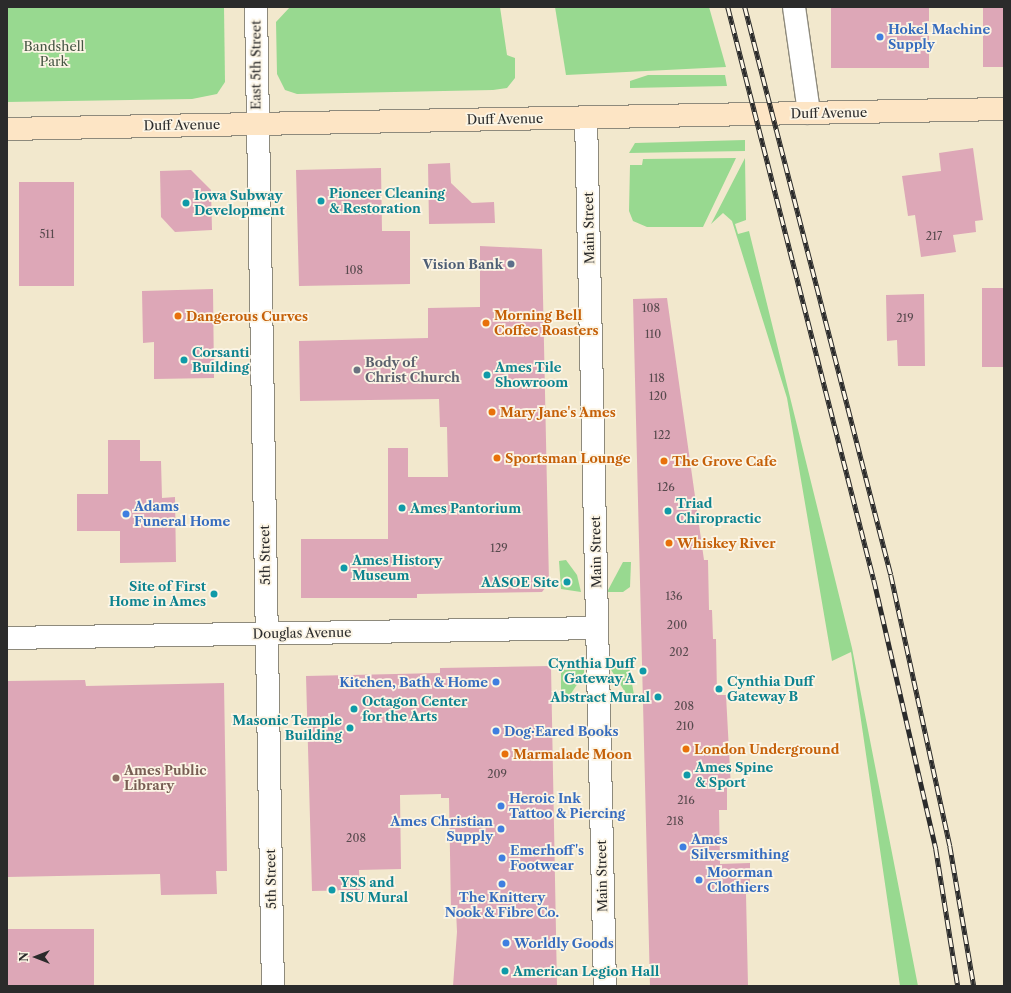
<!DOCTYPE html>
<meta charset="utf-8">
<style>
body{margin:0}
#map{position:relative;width:1011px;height:993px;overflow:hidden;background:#f2e8cd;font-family:"Libre Caslon Text",serif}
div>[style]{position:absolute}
.green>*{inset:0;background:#98d990}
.building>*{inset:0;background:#dda7b7;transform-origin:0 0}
.roads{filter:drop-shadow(1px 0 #8e8a7c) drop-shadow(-1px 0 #8e8a7c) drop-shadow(0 1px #8e8a7c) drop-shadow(0 -1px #8e8a7c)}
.minor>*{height:22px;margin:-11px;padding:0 11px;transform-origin:11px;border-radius:11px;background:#fff}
.secondary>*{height:22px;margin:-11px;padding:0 11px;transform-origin:11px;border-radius:11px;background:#fde5c5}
.rail>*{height:4.5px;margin-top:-2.25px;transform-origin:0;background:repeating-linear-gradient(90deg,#fcf5e5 0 9px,#2b2b2b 0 18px);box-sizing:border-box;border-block:1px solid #2b2b2b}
.dots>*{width:11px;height:11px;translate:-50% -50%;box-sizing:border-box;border:2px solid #fcf5e5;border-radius:50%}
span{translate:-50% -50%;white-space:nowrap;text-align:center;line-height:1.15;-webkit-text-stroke:3.5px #fcf5e5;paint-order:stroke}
.number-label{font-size:11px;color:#584a4e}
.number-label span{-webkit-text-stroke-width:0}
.shop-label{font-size:13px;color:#366cbe;font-weight:700}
.left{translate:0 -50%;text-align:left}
.right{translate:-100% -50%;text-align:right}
.park-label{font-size:13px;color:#465644}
.street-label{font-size:13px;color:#2b2b2b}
.culture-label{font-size:13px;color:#0d838f;font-weight:700}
.service-label{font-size:13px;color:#4e5e75;font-weight:700}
.food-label{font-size:13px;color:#c56008;font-weight:700}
.worship-label{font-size:13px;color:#5b616d;font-weight:700}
.education-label{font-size:13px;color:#785e54;font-weight:700}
.frame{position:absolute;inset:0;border:8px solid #2b2b2b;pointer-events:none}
.north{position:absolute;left:16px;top:937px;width:40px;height:40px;-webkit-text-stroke:3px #fcf5e5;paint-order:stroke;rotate:270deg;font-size:11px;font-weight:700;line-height:16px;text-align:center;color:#2b2b2b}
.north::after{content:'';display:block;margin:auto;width:14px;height:18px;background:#2b2b2b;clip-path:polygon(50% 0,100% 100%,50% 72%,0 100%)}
</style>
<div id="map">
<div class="green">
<i style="clip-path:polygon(7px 7px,224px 7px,225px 82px,217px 94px,192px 99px,7px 102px)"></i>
<i style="clip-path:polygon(290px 7px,500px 7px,507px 55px,515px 58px,515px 78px,507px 88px,493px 90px,297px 94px,285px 90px,277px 74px,276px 22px)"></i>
<i style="clip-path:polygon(555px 7px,709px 7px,726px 67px,566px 75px)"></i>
<i style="clip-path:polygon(648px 75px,725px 75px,727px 86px,630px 88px,630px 81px)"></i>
<i style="clip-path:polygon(745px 140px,745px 151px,629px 153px,635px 143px)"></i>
<i style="clip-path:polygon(736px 158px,703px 227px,647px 227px,633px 221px,629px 211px,630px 165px,642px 165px,643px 159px)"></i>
<i style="clip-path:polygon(745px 158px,746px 220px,735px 224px,738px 234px,749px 231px,852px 648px,918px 986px,900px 986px,851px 652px,832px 661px,787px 398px,732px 221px,723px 213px,711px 224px)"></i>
<i style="clip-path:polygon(566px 560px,577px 575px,581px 592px,561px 589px,559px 561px)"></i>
<i style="clip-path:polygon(623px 562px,631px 562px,630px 587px,623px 592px,607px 592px)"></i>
<i style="clip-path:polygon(569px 665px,584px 665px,584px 674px,568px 698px,561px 697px,561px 673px)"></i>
<i style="clip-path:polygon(608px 665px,629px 666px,634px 695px,627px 695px)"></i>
</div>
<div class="building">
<i style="left:831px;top:7px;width:98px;height:61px"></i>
<i style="left:983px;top:7px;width:21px;height:60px"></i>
<i style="clip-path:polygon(973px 148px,983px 220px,975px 221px,976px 232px,953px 235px,956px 252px,921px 257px,915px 215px,908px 216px,902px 176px,941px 171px,939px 153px)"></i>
<i style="clip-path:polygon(450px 163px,451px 183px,472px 203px,494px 202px,495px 223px,429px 224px,428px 164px)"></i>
<i style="clip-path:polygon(381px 168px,382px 231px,410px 231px,410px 284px,299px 286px,296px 170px)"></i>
<i style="clip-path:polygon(191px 170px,211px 190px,212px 230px,175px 232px,161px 217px,160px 171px)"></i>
<i style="left:19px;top:182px;width:55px;height:104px"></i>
<i style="clip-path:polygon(480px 246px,542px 249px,549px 583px,542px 592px,417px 594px,417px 598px,301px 598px,301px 539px,388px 539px,388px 448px,408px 448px,408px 477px,448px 477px,447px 427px,440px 427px,439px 399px,300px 401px,299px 341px,428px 338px,428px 308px,480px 307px)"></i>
<i style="left:982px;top:288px;width:22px;height:79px"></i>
<i style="clip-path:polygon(213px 289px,214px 378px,154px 379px,154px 342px,143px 343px,142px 291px)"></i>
<i style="clip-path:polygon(924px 294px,925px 366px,898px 366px,897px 340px,887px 341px,886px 295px)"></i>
<i style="clip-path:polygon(667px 298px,704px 560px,708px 560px,709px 610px,712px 610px,713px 639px,716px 639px,717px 695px,726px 695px,731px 788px,727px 788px,727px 810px,719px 810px,720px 864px,750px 863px,750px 894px,746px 894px,748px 986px,650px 986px,633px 299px)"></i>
<i style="clip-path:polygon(108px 440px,140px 440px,140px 461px,161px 461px,162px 498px,175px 497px,176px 562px,120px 563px,120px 531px,77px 531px,77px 494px,108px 494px)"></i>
<i style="clip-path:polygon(551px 666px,557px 986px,453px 986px,457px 932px,456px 910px,451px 910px,449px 798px,441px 798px,441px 794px,400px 795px,401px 869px,359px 870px,360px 890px,312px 891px,306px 676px,440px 673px,440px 668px)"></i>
<i style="clip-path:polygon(85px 680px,86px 686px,224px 683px,227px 871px,216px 871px,217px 894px,161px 895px,160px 874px,7px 877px,7px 681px)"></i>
<i style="left:7px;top:929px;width:87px;height:57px"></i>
</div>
<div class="roads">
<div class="minor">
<i style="left:256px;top:7px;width:979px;rotate:89.01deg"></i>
<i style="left:794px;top:7px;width:107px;rotate:81.9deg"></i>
<i style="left:586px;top:117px;width:869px;rotate:88.75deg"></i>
<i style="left:7px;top:638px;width:590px;rotate:-0.97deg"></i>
</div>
<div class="secondary">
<i style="left:7px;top:129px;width:997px;rotate:-1.15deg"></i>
</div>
</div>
<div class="rail">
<i style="left:728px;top:7px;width:591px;rotate:75.71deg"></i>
<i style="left:874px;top:580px;width:276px;rotate:77deg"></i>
<i style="left:936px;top:849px;width:139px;rotate:80.9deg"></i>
<i style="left:745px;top:7px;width:586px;rotate:75.58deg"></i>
<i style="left:891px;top:575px;width:277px;rotate:77.7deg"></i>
<i style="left:950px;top:846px;width:142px;rotate:80.3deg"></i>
</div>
<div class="dots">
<i style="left:880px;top:37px;background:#3f7fe0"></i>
<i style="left:321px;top:201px;background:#0f9aa8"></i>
<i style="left:186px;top:203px;background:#0f9aa8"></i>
<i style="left:511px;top:264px;background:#5c6f8a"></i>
<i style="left:178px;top:316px;background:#e8710a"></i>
<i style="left:486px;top:323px;background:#e8710a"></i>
<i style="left:184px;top:360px;background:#0f9aa8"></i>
<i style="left:357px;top:370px;background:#6b7280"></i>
<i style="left:487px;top:375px;background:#0f9aa8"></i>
<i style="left:492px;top:412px;background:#e8710a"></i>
<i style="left:497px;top:458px;background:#e8710a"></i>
<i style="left:664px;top:461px;background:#e8710a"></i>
<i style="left:402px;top:508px;background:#0f9aa8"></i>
<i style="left:668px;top:511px;background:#0f9aa8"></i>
<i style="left:126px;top:514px;background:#3f7fe0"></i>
<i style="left:669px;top:543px;background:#e8710a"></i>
<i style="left:344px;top:568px;background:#0f9aa8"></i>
<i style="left:567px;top:582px;background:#0f9aa8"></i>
<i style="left:214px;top:594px;background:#0f9aa8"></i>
<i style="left:643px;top:671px;background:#0f9aa8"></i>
<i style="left:496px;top:682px;background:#3f7fe0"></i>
<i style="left:719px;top:689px;background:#0f9aa8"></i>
<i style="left:658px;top:697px;background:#0f9aa8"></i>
<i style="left:354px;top:709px;background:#0f9aa8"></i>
<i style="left:350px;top:728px;background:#0f9aa8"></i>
<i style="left:496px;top:731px;background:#3f7fe0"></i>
<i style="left:686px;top:749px;background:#e8710a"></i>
<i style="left:505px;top:754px;background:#e8710a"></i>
<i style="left:687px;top:775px;background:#0f9aa8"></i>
<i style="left:116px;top:778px;background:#8d6e63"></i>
<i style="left:501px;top:806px;background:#3f7fe0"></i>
<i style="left:501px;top:829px;background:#3f7fe0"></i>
<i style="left:683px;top:847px;background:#3f7fe0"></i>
<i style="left:502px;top:858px;background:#3f7fe0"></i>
<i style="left:699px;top:880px;background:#3f7fe0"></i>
<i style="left:502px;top:884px;background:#3f7fe0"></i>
<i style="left:332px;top:890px;background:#0f9aa8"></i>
<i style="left:506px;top:943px;background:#3f7fe0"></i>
<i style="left:505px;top:971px;background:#0f9aa8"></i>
</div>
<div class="number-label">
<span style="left:47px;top:234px">511</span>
<span style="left:934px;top:236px">217</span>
<span style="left:354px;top:270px">108</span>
<span style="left:651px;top:308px">108</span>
<span style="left:905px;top:318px">219</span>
<span style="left:653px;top:334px">110</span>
<span style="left:657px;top:378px">118</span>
<span style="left:658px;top:396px">120</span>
<span style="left:662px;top:435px">122</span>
<span style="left:666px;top:487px">126</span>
<span style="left:499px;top:548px">129</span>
<span style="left:674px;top:596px">136</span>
<span style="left:677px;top:625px">200</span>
<span style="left:679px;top:652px">202</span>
<span style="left:684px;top:706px">208</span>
<span style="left:685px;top:726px">210</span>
<span style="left:497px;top:774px">209</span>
<span style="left:686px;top:800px">216</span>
<span style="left:675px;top:821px">218</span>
<span style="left:356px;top:838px">208</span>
</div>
<div class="shop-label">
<span class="left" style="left:888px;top:37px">Hokel Machine<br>Supply</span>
<span class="left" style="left:134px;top:514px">Adams<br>Funeral Home</span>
<span class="right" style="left:488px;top:682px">Kitchen, Bath &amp; Home</span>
<span class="left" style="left:504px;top:731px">Dog·Eared Books</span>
<span class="left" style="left:509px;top:806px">Heroic Ink<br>Tattoo &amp; Piercing</span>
<span class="right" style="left:493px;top:829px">Ames Christian<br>Supply</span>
<span class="left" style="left:691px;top:847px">Ames<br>Silversmithing</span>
<span class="left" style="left:510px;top:858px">Emerhoff's<br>Footwear</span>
<span class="left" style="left:707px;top:880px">Moorman<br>Clothiers</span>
<span style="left:502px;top:905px">The Knittery<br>Nook &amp; Fibre Co.</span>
<span class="left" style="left:514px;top:943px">Worldly Goods</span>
</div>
<div class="park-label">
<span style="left:54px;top:54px">Bandshell<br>Park</span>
</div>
<div class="street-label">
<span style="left:256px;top:65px;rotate:-90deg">East 5th Street</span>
<span style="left:829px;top:113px;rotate:-1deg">Duff Avenue</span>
<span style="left:505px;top:119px;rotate:-1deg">Duff Avenue</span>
<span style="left:182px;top:125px;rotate:-1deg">Duff Avenue</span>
<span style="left:589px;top:228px;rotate:-91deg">Main Street</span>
<span style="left:596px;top:552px;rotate:-91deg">Main Street</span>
<span style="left:265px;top:555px;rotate:-91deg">5th Street</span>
<span style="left:302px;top:633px;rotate:-1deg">Douglas Avenue</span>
<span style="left:602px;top:876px;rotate:-91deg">Main Street</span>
<span style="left:271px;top:879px;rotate:-91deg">5th Street</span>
</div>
<div class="culture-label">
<span class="left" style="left:329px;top:201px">Pioneer Cleaning<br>&amp; Restoration</span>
<span class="left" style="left:194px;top:203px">Iowa Subway<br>Development</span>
<span class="left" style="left:192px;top:360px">Corsanti<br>Building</span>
<span class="left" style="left:495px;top:375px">Ames Tile<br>Showroom</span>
<span class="left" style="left:676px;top:511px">Triad<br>Chiropractic</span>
<span class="left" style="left:410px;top:508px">Ames Pantorium</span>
<span class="left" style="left:352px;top:568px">Ames History<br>Museum</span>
<span class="right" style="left:559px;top:582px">AASOE Site</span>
<span class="right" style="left:206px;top:594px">Site of First<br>Home in Ames</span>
<span class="right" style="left:635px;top:671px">Cynthia Duff<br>Gateway A</span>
<span class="left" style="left:727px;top:689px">Cynthia Duff<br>Gateway B</span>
<span class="right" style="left:650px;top:697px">Abstract Mural</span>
<span class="left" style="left:362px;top:709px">Octagon Center<br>for the Arts</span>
<span class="right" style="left:342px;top:728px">Masonic Temple<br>Building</span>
<span class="left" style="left:695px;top:775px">Ames Spine<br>&amp; Sport</span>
<span class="left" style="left:340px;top:890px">YSS and<br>ISU Mural</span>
<span class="left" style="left:513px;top:971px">American Legion Hall</span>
</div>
<div class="service-label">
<span class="right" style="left:503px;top:264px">Vision Bank</span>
</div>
<div class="food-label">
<span class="left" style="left:186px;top:316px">Dangerous Curves</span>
<span class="left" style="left:494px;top:323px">Morning Bell<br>Coffee Roasters</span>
<span class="left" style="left:500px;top:412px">Mary Jane's Ames</span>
<span class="left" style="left:505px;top:458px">Sportsman Lounge</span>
<span class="left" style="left:672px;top:461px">The Grove Cafe</span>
<span class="left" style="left:677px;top:543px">Whiskey River</span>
<span class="left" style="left:694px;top:749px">London Underground</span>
<span class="left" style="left:513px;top:754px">Marmalade Moon</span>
</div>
<div class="worship-label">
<span class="left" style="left:365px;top:370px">Body of<br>Christ Church</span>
</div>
<div class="education-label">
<span class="left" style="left:124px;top:778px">Ames Public<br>Library</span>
</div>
<div class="frame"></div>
<div class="north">N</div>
</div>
